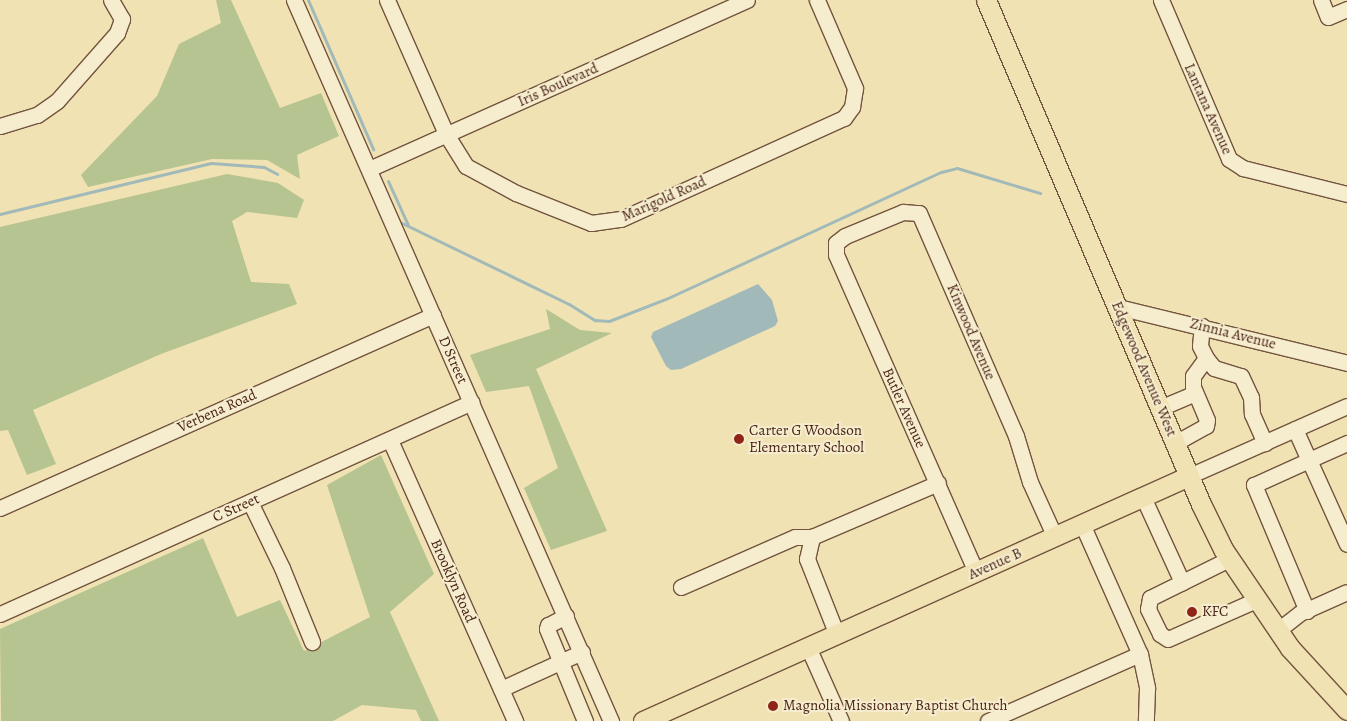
<!DOCTYPE html>
<style>
body{margin:0}
#map{position:relative;width:1347px;height:721px;overflow:hidden;background:#f1e2b3;font-family:Alegreya,serif}
div>[style]{position:absolute}
.green>*{inset:0;background:#b5c490}
.water>*{inset:0;background:#a1bab9}
.stream>*{height:3px;margin:-1.5px;padding:0 1.5px;transform-origin:1.5px;border-radius:1.5px;background:#a1bab9}
.roads{filter:drop-shadow(1px 0 #73543e) drop-shadow(-1px 0 #73543e) drop-shadow(0 1px #73543e) drop-shadow(0 -1px #73543e)}
.minor>*{height:15px;margin:-7.5px;padding:0 7.5px;transform-origin:7.5px;border-radius:7.5px;background:#f6ecce}
.major>*{height:19px;margin:-9.5px;padding:0 9.5px;transform-origin:9.5px;border-radius:9.5px;background:#f1e2b3}
.dots>*{width:14px;height:14px;translate:-50% -50%;box-sizing:border-box;border:2px solid #f6ecce;border-radius:50%}
span{translate:-50% -50%;white-space:nowrap;text-align:center;line-height:1.15;-webkit-text-stroke:4px #f6ecce;paint-order:stroke}
.street-label{font-size:15px;color:#492417}
.poi-label{font-size:15px;color:#492417}
.left{translate:0 -50%;text-align:left}
</style>
<div id="map">
<div class="green">
<i style="clip-path:polygon(216px 0,231px 0,280px 108px,321px 93px,339px 136px,297px 155px,300px 179px,267px 160px,212px 159px,88px 187px,81px 175px,157px 96px,179px 44px,221px 23px)"></i>
<i style="clip-path:polygon(227px 174px,278px 183px,304px 200px,297px 218px,247px 212px,232px 221px,251px 282px,289px 284px,297px 304px,161px 354px,33px 410px,56px 464px,27px 475px,8px 430px,0 431px,0 227px)"></i>
<i style="clip-path:polygon(546px 309px,580px 330px,612px 333px,536px 369px,607px 531px,551px 550px,524px 488px,558px 468px,529px 386px,486px 392px,470px 355px,550px 329px)"></i>
<i style="clip-path:polygon(381px 455px,434px 574px,390px 612px,439px 721px,421px 721px,416px 710px,362px 705px,333px 721px,1px 721px,0 629px,203px 538px,237px 617px,280px 600px,304px 651px,370px 617px,327px 485px)"></i>
</div>
<div class="water">
<i style="clip-path:polygon(758px 284px,772px 300px,778px 321px,775px 326px,681px 369px,671px 370px,666px 366px,651px 337px,653px 332px)"></i>
</div>
<div class="stream">
<i style="left:308px;top:0;width:163px;rotate:66.4deg"></i>
<i style="left:388px;top:181px;width:48px;rotate:65.6deg"></i>
<i style="left:0;top:214px;width:217px;rotate:-13.6deg"></i>
<i style="left:211px;top:163px;width:53px;rotate:4.3deg"></i>
<i style="left:264px;top:167px;width:15px;rotate:28deg"></i>
<i style="left:402px;top:223px;width:186px;rotate:25.9deg"></i>
<i style="left:569px;top:304px;width:31px;rotate:32deg"></i>
<i style="left:595px;top:320px;width:14px;rotate:4deg"></i>
<i style="left:609px;top:321px;width:63px;rotate:-21.3deg"></i>
<i style="left:668px;top:298px;width:301px;rotate:-24.8deg"></i>
<i style="left:941px;top:172px;width:16px;rotate:-14deg"></i>
<i style="left:957px;top:168px;width:87px;rotate:16.8deg"></i>
</div>
<div class="roads">
<div class="minor">
<i style="left:294px;top:0;width:788px;rotate:66.27deg"></i>
<i style="left:387px;top:0;width:146px;rotate:66.2deg"></i>
<i style="left:446px;top:134px;width:38px;rotate:58deg"></i>
<i style="left:466px;top:166px;width:57px;rotate:28.4deg"></i>
<i style="left:516px;top:193px;width:81px;rotate:21.8deg"></i>
<i style="left:591px;top:223px;width:30px;rotate:-8deg"></i>
<i style="left:621px;top:219px;width:245px;rotate:-24.4deg"></i>
<i style="left:844px;top:118px;width:14px;rotate:-54deg"></i>
<i style="left:852px;top:107px;width:19px;rotate:-81deg"></i>
<i style="left:855px;top:88px;width:96px;rotate:-113.4deg"></i>
<i style="left:1161px;top:0;width:173px;rotate:66.8deg"></i>
<i style="left:1229px;top:159px;width:17px;rotate:33deg"></i>
<i style="left:1243px;top:168px;width:107px;rotate:14deg"></i>
<i style="left:1321px;top:0;width:18px;rotate:68deg"></i>
<i style="left:1328px;top:17px;width:21px;rotate:-23deg"></i>
<i style="left:0;top:126px;width:39px;rotate:-17deg"></i>
<i style="left:37px;top:115px;width:24px;rotate:-35deg"></i>
<i style="left:57px;top:101px;width:91px;rotate:-48.6deg"></i>
<i style="left:117px;top:33px;width:15px;rotate:-70deg"></i>
<i style="left:122px;top:19px;width:22px;rotate:-120deg"></i>
<i style="left:369px;top:169px;width:414px;rotate:-24.1deg"></i>
<i style="left:1118px;top:307px;width:236px;rotate:13.7deg"></i>
<i style="left:1202px;top:326px;width:20px;rotate:96deg"></i>
<i style="left:1200px;top:346px;width:13px;rotate:63deg"></i>
<i style="left:1206px;top:358px;width:13px;rotate:51deg"></i>
<i style="left:1214px;top:368px;width:28px;rotate:17deg"></i>
<i style="left:1241px;top:376px;width:23px;rotate:65deg"></i>
<i style="left:1251px;top:397px;width:17px;rotate:87deg"></i>
<i style="left:1252px;top:414px;width:32px;rotate:66deg"></i>
<i style="left:1160px;top:408px;width:38px;rotate:-23deg"></i>
<i style="left:1295px;top:429px;width:34px;rotate:66deg"></i>
<i style="left:1309px;top:460px;width:42px;rotate:-24.1deg"></i>
<i style="left:390px;top:440px;width:308px;rotate:66deg"></i>
<i style="left:1175px;top:443px;width:35px;rotate:-29deg"></i>
<i style="left:1206px;top:426px;width:6px;rotate:-81deg"></i>
<i style="left:1207px;top:420px;width:36px;rotate:-113deg"></i>
<i style="left:1193px;top:387px;width:11px;rotate:-90deg"></i>
<i style="left:1193px;top:376px;width:22px;rotate:-54deg"></i>
<i style="left:1189px;top:476px;width:173px;rotate:-23.9deg"></i>
<i style="left:1143px;top:497px;width:94px;rotate:65.4deg"></i>
<i style="left:250px;top:502px;width:73px;rotate:64.1deg"></i>
<i style="left:282px;top:568px;width:80px;rotate:67.9deg"></i>
<i style="left:0;top:508px;width:474px;rotate:-24deg"></i>
<i style="left:1082px;top:524px;width:142px;rotate:66deg"></i>
<i style="left:1140px;top:654px;width:35px;rotate:78deg"></i>
<i style="left:1147px;top:688px;width:33px;rotate:92deg"></i>
<i style="left:1229px;top:559px;width:88px;rotate:153.7deg"></i>
<i style="left:1150px;top:598px;width:11px;rotate:100deg"></i>
<i style="left:1148px;top:609px;width:28px;rotate:64deg"></i>
<i style="left:1160px;top:634px;width:9px;rotate:32deg"></i>
<i style="left:1168px;top:639px;width:96px;rotate:-23.9deg"></i>
<i style="left:976px;top:572px;width:347px;rotate:-113.8deg"></i>
<i style="left:836px;top:255px;width:12px;rotate:-90deg"></i>
<i style="left:836px;top:243px;width:11px;rotate:-38deg"></i>
<i style="left:845px;top:236px;width:63px;rotate:-22.5deg"></i>
<i style="left:903px;top:212px;width:16px;rotate:4deg"></i>
<i style="left:919px;top:213px;width:243px;rotate:66.5deg"></i>
<i style="left:1016px;top:436px;width:48px;rotate:73.1deg"></i>
<i style="left:1030px;top:482px;width:60px;rotate:65.6deg"></i>
<i style="left:681px;top:587px;width:124px;rotate:-23.7deg"></i>
<i style="left:795px;top:537px;width:17px"></i>
<i style="left:1307px;top:611px;width:137px;rotate:-112.8deg"></i>
<i style="left:1254px;top:485px;width:60px;rotate:-24.4deg"></i>
<i style="left:1309px;top:460px;width:92px;rotate:65.7deg"></i>
<i style="left:0;top:614px;width:517px;rotate:-24.19deg"></i>
<i style="left:566px;top:616px;width:20px;rotate:153deg"></i>
<i style="left:548px;top:625px;width:4px;rotate:104deg"></i>
<i style="left:547px;top:629px;width:100px;rotate:67.6deg"></i>
<i style="left:1277px;top:631px;width:29px;rotate:-38deg"></i>
<i style="left:1300px;top:613px;width:51px;rotate:-24.1deg"></i>
<i style="left:837px;top:635px;width:82px;rotate:-111.5deg"></i>
<i style="left:807px;top:559px;width:23px;rotate:-77deg"></i>
<i style="left:812px;top:537px;width:137px;rotate:-23.2deg"></i>
<i style="left:808px;top:647px;width:81px;rotate:66deg"></i>
<i style="left:501px;top:689px;width:89px;rotate:-24.6deg"></i>
<i style="left:988px;top:721px;width:166px;rotate:-23.8deg"></i>
</div>
<div class="major">
<i style="left:986px;top:0;width:548px;rotate:66.9deg"></i>
<i style="left:1201px;top:504px;width:50px;rotate:63.9deg"></i>
<i style="left:1223px;top:549px;width:120px;rotate:55.9deg"></i>
<i style="left:1290px;top:648px;width:84px;rotate:47.4deg"></i>
<i style="left:643px;top:721px;width:598px;rotate:-24.17deg"></i>
</div>
</div>
<div class="dots">
<i style="left:739px;top:439px;background:#8f2418"></i>
<i style="left:1192px;top:612px;background:#8f2418"></i>
<i style="left:773px;top:706px;background:#8f2418"></i>
</div>
<div class="street-label">
<span style="left:558px;top:85px;rotate:-24deg">Iris Boulevard</span>
<span style="left:1208px;top:109px;rotate:66deg">Lantana Avenue</span>
<span style="left:664px;top:199px;rotate:-24deg">Marigold Road</span>
<span style="left:971px;top:332px;rotate:67deg">Kinwood Avenue</span>
<span style="left:1233px;top:334px;rotate:14deg">Zinnia Avenue</span>
<span style="left:453px;top:360px;rotate:66deg">D Street</span>
<span style="left:1144px;top:369px;rotate:67deg">Edgewood Avenue West</span>
<span style="left:904px;top:408px;rotate:66deg">Butler Avenue</span>
<span style="left:217px;top:411px;rotate:-24deg">Verbena Road</span>
<span style="left:236px;top:508px;rotate:-24deg">C Street</span>
<span style="left:995px;top:564px;rotate:-24deg">Avenue B</span>
<span style="left:453px;top:581px;rotate:66deg">Brooklyn Road</span>
</div>
<div class="poi-label">
<span class="left" style="left:749px;top:439px">Carter G Woodson<br>Elementary School</span>
<span class="left" style="left:1202px;top:612px">KFC</span>
<span class="left" style="left:783px;top:706px">Magnolia Missionary Baptist Church</span>
</div>
</div>
